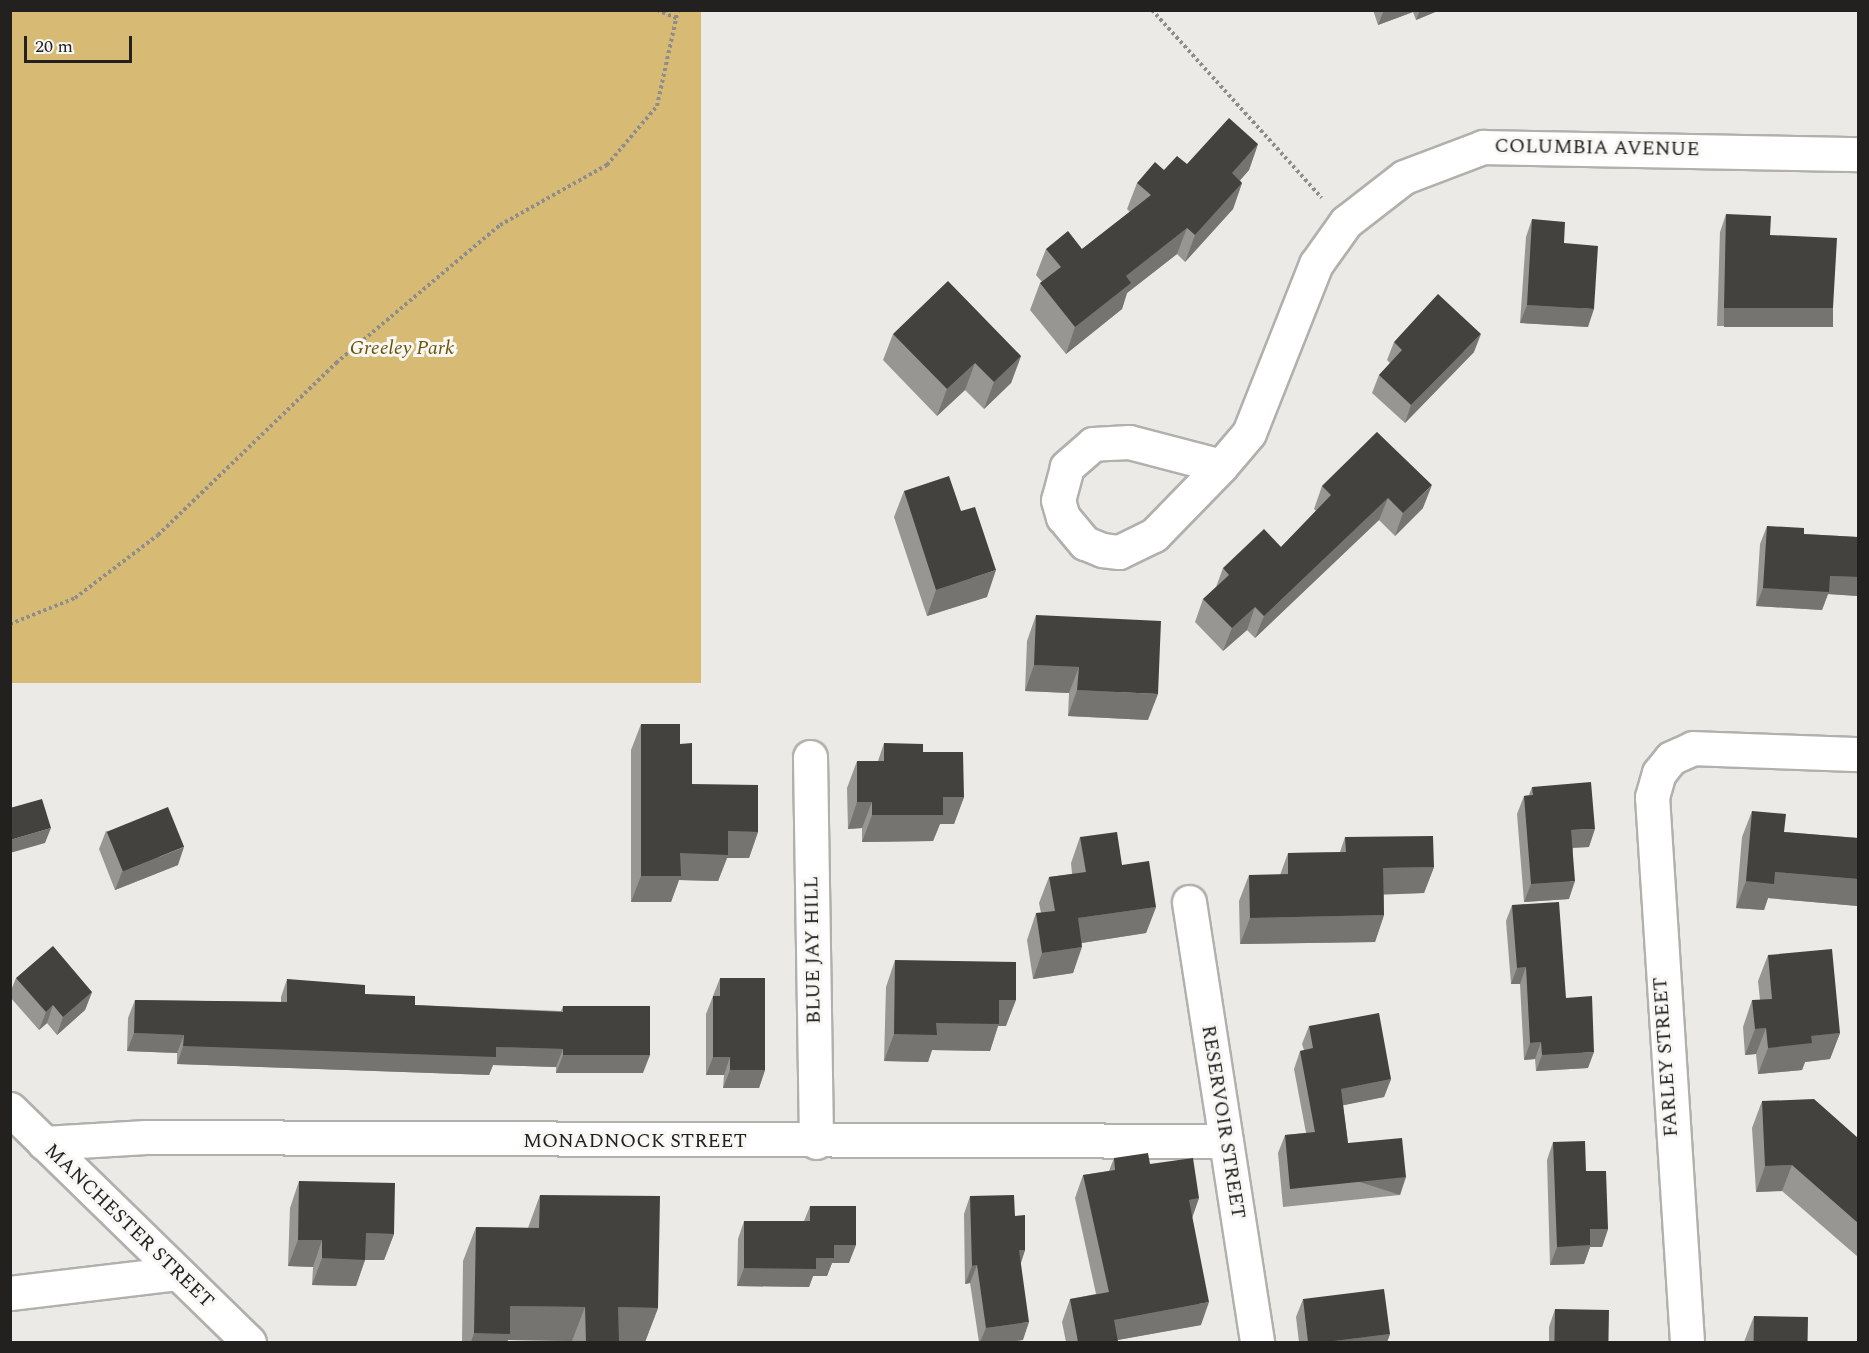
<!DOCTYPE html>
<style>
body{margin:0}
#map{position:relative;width:1869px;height:1353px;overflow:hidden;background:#eceae7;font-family:Spectral,serif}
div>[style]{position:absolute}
.green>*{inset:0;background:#d7bb75;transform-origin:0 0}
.path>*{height:4px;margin-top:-2px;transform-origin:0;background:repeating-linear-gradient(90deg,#8e8d8b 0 3px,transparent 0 6px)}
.roads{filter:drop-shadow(2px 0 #b1b0ac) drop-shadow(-2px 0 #b1b0ac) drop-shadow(0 2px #b1b0ac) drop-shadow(0 -2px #b1b0ac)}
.minor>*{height:33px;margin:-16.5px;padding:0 16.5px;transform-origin:16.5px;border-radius:16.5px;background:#fff}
.wall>*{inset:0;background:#989693}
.shaded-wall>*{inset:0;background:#767471;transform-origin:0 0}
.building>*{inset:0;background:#43423f;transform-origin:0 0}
span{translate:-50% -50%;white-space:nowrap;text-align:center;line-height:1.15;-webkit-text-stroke:6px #f9f7f4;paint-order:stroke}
.street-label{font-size:20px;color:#222120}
.park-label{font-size:20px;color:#6b5200;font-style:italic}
.frame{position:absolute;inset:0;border:12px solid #222120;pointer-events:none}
.scale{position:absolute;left:24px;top:36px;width:108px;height:27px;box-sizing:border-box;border:3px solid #222120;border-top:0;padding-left:8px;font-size:18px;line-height:21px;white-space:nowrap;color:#222120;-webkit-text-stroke:4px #f9f7f4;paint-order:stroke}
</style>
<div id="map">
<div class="green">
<i style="left:11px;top:10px;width:690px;height:673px"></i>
</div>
<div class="path">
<i style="left:657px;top:10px;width:23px;rotate:23deg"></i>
<i style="left:1152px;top:10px;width:253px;rotate:47.9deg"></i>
<i style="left:10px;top:624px;width:70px;rotate:-21.8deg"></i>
<i style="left:75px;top:598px;width:104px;rotate:-37.2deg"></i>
<i style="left:158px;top:535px;width:248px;rotate:-44deg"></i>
<i style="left:336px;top:363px;width:214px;rotate:-40.1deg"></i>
<i style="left:500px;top:225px;width:123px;rotate:-29.3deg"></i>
<i style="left:607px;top:165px;width:77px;rotate:-49.7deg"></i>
<i style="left:657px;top:106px;width:98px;rotate:-77.7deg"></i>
</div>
<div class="roads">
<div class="minor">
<i style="left:1221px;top:466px;width:95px;rotate:-165.4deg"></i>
<i style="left:1129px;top:442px;width:36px;rotate:177deg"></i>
<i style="left:1093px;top:444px;width:35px;rotate:139deg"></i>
<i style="left:1067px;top:467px;width:34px;rotate:105deg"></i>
<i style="left:1058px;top:500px;width:18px;rotate:74deg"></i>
<i style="left:1063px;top:517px;width:34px;rotate:50deg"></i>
<i style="left:1085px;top:543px;width:18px;rotate:22deg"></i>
<i style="left:1102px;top:550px;width:17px;rotate:7deg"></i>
<i style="left:1119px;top:552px;width:39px;rotate:-26deg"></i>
<i style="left:1154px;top:535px;width:96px;rotate:-45.8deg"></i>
<i style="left:1221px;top:466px;width:43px;rotate:-49.7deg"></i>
<i style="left:1249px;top:433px;width:182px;rotate:-68.4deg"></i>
<i style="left:1316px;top:264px;width:52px;rotate:-54.5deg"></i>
<i style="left:1346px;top:222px;width:73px;rotate:-37.8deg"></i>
<i style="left:1404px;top:177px;width:85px;rotate:-20.8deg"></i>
<i style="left:1483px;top:147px;width:375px;rotate:1.1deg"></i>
<i style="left:810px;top:757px;width:385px;rotate:89.1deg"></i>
<i style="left:1189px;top:902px;width:445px;rotate:81.2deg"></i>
<i style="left:10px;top:1109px;width:334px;rotate:44.3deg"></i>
<i style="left:44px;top:1143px;width:102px;rotate:-3.4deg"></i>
<i style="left:146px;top:1137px;width:1080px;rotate:0.21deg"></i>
<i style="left:10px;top:1293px;width:168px;rotate:-6.8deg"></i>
<i style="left:1687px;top:1342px;width:546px;rotate:-93.67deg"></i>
<i style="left:1652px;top:797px;width:25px;rotate:-74deg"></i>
<i style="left:1659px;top:773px;width:19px;rotate:-51deg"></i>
<i style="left:1671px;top:758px;width:24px;rotate:-24deg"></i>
<i style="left:1693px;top:748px;width:165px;rotate:2.1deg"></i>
</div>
</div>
<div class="wall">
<i style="clip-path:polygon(1373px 10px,1440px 10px,1416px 20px,1413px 12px,1378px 25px)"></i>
<i style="clip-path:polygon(1258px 144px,1249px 170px,1240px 180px,1242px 183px,1233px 209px,1185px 262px,1177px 254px,1127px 293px,1122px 309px,1066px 354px,1030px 310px,1040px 283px,1042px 282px,1036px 275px,1046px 249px,1082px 249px,1130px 212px,1127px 209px,1137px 183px,1164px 170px,1187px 164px)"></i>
<i style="clip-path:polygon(1726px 214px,1770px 235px,1827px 326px,1717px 326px,1720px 232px)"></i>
<i style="clip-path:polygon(1532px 219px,1564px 243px,1588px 327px,1520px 323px,1526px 237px)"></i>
<i style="clip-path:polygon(893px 334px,1021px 356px,1011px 383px,984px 409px,965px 390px,937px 416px,883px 360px)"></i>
<i style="clip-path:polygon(1394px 342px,1474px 352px,1405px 423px,1372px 393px,1379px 375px,1390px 363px,1387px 360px)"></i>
<i style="clip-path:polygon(1377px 432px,1423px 508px,1395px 536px,1379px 520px,1255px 638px,1247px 630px,1223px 651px,1195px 622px,1203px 599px,1216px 587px,1223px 568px,1281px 547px,1316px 511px,1314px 509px,1322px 486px)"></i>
<i style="clip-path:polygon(904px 491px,987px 597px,927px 616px,894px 517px)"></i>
<i style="clip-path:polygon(1767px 526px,1804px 534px,1858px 537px,1858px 596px,1828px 594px,1822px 610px,1756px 606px,1760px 544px)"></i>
<i style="clip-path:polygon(1036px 615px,1148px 720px,1068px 716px,1069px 693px,1025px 691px,1027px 641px)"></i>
<i style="clip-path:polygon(641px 724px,680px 744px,692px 784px,758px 832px,749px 858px,727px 858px,718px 881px,679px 880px,671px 902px,631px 902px,631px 750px)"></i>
<i style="clip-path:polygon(884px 743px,923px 752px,964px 797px,954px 824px,940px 824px,933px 841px,862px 842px,862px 828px,848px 829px,847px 788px,857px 761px,878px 761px)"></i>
<i style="clip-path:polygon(1532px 787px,1589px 847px,1573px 848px,1569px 899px,1524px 902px,1517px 814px,1524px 796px,1529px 795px)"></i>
<i style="clip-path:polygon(1752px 811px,1784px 832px,1858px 838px,1858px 906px,1768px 898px,1764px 910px,1736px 908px,1742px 837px)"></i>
<i style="clip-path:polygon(106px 831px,178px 865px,115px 890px,99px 849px)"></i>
<i style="clip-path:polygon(1080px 837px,1122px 865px,1156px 907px,1146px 933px,1082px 943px,1073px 973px,1033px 979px,1027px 940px,1036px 913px,1041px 913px,1039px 903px,1049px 877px,1072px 874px,1071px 863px)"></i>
<i style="clip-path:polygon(1345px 837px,1434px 867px,1424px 893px,1384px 894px,1384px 915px,1375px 942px,1240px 944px,1239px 901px,1249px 875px,1280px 875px,1288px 853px,1340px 852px)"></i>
<i style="clip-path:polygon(1512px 905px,1566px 998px,1588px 1068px,1536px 1071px,1535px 1059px,1524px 1060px,1520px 984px,1511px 984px,1506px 921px)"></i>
<i style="clip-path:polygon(1768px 955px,1840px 1033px,1830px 1059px,1805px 1062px,1802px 1070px,1758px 1074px,1756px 1054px,1745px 1055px,1743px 1027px,1752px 1000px,1760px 1000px,1758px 981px)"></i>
<i style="clip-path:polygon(895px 960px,1006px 1026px,998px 1026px,990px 1051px,932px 1050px,928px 1062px,884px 1061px,886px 987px)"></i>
<i style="clip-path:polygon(16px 978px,92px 992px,85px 1010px,57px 1035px,47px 1023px,39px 1030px,10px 997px,10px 993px)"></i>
<i style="clip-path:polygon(720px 978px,765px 1070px,759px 1088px,723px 1088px,724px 1075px,706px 1075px,706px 1014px)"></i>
<i style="clip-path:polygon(287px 979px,365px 994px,415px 1005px,561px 1011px,563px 1006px,643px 1073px,556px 1073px,556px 1067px,493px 1065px,489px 1075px,177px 1064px,177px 1053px,127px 1051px,128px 1018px,135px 1000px,281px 1002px,281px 997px)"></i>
<i style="clip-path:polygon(1309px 1026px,1391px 1079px,1384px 1097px,1343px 1105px,1348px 1143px,1400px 1195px,1283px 1207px,1278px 1153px,1285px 1135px,1306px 1133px,1294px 1069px,1300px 1051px,1304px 1050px,1302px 1044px)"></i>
<i style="clip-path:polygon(1762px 1101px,1858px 1138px,1858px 1257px,1782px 1191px,1756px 1192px,1752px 1128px)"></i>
<i style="clip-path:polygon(1553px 1142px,1586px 1171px,1608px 1229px,1602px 1247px,1590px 1247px,1584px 1264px,1550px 1265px,1547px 1160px)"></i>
<i style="clip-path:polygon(1114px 1158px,1150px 1164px,1199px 1198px,1192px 1217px,1201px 1325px,1118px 1340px,1118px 1342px,1066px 1342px,1062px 1322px,1070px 1299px,1096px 1294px,1075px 1198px,1083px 1175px,1109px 1171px)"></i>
<i style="clip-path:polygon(299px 1181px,394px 1234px,384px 1260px,365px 1260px,356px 1286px,312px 1285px,313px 1267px,288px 1266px,290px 1208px)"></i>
<i style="clip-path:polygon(540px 1195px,658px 1308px,645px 1342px,619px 1341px,619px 1342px,572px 1342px,572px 1341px,508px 1340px,507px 1342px,462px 1342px,463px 1261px,476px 1227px,528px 1228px)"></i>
<i style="clip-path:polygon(970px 1196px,1015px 1216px,1025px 1250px,1021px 1263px,1023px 1340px,1007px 1342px,979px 1342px,970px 1283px,965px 1284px,964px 1214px)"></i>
<i style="clip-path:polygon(810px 1206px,849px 1263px,832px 1263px,827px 1276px,813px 1276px,809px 1287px,737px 1286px,738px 1239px,744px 1221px,804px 1221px)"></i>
<i style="clip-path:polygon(1303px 1299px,1390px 1334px,1387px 1342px,1299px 1342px,1296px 1317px)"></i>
<i style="clip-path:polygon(1555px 1309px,1608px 1342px,1549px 1342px,1549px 1327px)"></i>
<i style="clip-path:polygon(1754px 1316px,1808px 1342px,1744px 1342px)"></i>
</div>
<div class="shaded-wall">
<i style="clip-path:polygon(1384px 10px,1413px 10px,1413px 12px,1378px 25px)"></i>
<i style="clip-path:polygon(1420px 10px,1440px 10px,1416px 20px)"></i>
<i style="clip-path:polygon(1258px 144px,1249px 170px,1223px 200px,1232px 173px)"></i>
<i style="clip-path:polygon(1242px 183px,1233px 209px,1185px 262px,1195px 235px)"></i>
<i style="clip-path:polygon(1187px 228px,1177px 254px,1127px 293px,1122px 309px,1066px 354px,1075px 327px,1126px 276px)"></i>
<i style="clip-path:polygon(1527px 305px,1594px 309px,1588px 327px,1520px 323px)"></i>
<i style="left:1724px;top:308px;width:109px;height:19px"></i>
<i style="clip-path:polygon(1481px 334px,1474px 352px,1405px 423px,1411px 405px)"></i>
<i style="clip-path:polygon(1021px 356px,1011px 383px,984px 409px,994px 382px)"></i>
<i style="clip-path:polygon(975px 363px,965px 390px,937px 416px,947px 389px)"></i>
<i style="clip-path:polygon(1432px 485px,1423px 508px,1395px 536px,1403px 513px)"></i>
<i style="clip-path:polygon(1388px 498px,1379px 520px,1255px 638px,1264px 616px)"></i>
<i style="clip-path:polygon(996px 570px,987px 597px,927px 616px,936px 590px)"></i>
<i style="clip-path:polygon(1830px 576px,1858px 577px,1858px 596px,1828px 594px,1822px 610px,1756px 606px,1763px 588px)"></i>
<i style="clip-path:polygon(1255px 607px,1247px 630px,1223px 651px,1232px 628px)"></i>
<i style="clip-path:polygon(1034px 665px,1079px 667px,1069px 693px,1025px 691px)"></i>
<i style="clip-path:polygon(1077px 690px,1158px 694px,1148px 720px,1068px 716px)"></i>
<i style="clip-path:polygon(943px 797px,964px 797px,954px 824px,940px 824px,933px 841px,862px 842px,872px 815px)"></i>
<i style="clip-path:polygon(857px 802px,872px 802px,862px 828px,848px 829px)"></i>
<i style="clip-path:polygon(51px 828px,45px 843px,10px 853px,10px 840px)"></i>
<i style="clip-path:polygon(1595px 829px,1589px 847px,1565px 848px,1571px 830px)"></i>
<i style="clip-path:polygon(728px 831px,758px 832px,749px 858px,727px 858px,718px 881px,679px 880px,671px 902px,631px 902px,641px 876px,680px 853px)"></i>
<i style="clip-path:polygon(184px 847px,178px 865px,115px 890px,122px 872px)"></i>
<i style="clip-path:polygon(1434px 867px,1424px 893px,1374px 895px,1383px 868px)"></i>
<i style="clip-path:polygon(1775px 872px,1858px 879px,1858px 906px,1768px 898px,1764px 910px,1736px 908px,1746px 881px)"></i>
<i style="clip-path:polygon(1575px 881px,1569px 899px,1524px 902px,1531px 884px)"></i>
<i style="clip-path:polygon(1156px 907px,1146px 933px,1068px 945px,1078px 918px)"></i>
<i style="clip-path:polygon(1384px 915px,1375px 942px,1240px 944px,1250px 918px)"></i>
<i style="clip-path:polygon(1082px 947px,1073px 973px,1033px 979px,1042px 953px)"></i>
<i style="clip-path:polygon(1526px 967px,1520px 984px,1511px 984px,1517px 968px)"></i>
<i style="clip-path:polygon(92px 992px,85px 1010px,57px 1035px,63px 1017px)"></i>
<i style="clip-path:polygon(999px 1000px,1016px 1000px,1006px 1026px,998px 1026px,990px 1051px,932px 1050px,928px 1062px,884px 1061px,894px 1034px,936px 1023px)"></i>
<i style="clip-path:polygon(53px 1005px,47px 1023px,39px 1030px,46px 1012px)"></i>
<i style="clip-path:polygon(1766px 1028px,1756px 1054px,1745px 1055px,1755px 1029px)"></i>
<i style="clip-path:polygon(134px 1033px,184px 1035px,177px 1053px,127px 1051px)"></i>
<i style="clip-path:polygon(1840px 1033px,1830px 1059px,1805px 1062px,1802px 1070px,1758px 1074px,1768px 1048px,1811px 1036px)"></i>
<i style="clip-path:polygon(1541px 1042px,1535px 1059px,1524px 1060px,1530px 1043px)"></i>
<i style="clip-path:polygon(183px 1046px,496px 1047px,563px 1049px,556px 1067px,493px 1065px,489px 1075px,177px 1064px)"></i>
<i style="clip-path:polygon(1594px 1052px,1588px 1068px,1536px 1071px,1542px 1055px)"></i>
<i style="clip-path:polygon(563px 1055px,650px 1055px,643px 1073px,556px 1073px)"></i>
<i style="clip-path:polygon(713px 1057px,730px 1057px,724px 1075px,706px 1075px)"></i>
<i style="clip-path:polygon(730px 1070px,765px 1070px,759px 1088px,723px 1088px)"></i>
<i style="clip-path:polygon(1391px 1079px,1384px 1097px,1335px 1107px,1341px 1089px)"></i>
<i style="clip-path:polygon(1792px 1165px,1782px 1191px,1756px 1192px,1765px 1166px)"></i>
<i style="left:1406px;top:1177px;width:19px;height:117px;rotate:108deg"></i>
<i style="clip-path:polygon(1199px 1198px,1191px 1221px,1189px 1200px)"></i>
<i style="clip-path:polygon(1590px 1229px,1608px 1229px,1602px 1247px,1590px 1247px,1584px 1264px,1550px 1265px,1557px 1247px)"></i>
<i style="clip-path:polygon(366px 1233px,394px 1234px,384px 1260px,365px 1260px,356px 1286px,312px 1285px,322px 1258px)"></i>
<i style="clip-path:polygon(298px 1240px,322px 1240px,313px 1267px,288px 1266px)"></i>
<i style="clip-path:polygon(834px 1245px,856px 1245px,849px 1263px,832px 1263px,827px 1276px,813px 1276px,809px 1287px,737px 1286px,744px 1268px)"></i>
<i style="clip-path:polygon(1019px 1250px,1025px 1250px,1019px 1268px)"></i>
<i style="clip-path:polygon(977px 1265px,970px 1283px,965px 1284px,972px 1266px)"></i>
<i style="clip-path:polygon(1209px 1302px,1201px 1325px,1106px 1342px,1114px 1320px)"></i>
<i style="clip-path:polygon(510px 1306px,585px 1307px,572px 1341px,508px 1340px,507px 1342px,471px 1342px,474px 1333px)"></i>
<i style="clip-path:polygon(618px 1307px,658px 1308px,645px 1342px,606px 1341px)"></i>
<i style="clip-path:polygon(1029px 1322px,1023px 1340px,1007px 1342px,980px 1342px,986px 1328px)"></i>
<i style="clip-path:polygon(1390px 1334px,1387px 1342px,1326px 1342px)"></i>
</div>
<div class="building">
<i style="clip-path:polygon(1229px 118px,1258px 144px,1232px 173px,1242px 183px,1195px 235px,1187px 228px,1126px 276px,1131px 283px,1075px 327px,1040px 283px,1061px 267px,1046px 249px,1068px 231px,1082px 249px,1151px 195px,1137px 183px,1155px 162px,1164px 170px,1177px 156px,1187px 164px)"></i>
<i style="clip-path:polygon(1726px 214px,1771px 216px,1770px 235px,1837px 238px,1833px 308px,1724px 308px)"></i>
<i style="clip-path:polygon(1532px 219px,1565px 222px,1564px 243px,1598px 246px,1594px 309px,1527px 305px)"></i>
<i style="clip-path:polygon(948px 281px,1021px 356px,994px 382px,975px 363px,947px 389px,893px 334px)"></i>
<i style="clip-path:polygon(1438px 294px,1481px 334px,1411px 405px,1379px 375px,1402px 350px,1394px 342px)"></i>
<i style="clip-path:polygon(1377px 432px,1432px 485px,1403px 513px,1388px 498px,1264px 616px,1255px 607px,1232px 628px,1203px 599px,1229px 575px,1223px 568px,1264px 529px,1281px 547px,1331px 495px,1322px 486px)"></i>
<i style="clip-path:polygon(949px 476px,961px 511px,975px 507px,996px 570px,936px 590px,904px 491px)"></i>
<i style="clip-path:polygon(1767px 526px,1804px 528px,1804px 534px,1858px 537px,1858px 577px,1830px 576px,1829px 592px,1763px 588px)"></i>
<i style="clip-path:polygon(1036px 615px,1161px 621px,1158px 694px,1077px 690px,1079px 667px,1034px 665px)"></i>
<i style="clip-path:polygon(641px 724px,680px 724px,680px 744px,692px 743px,692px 784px,758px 785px,758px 832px,728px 831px,728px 855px,680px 853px,681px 876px,641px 876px)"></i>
<i style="clip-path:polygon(884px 743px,923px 744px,923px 752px,963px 752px,964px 797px,943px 797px,943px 815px,872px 815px,872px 802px,857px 802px,857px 761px,884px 761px)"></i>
<i style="clip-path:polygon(1591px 782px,1595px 829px,1571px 830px,1575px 881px,1531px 884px,1524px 796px,1533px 795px,1532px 787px)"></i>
<i style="clip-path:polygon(42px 799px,51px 828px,10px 840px,10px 808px)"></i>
<i style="left:168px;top:807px;width:43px;height:66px;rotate:68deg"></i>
<i style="clip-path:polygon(1752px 811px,1786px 814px,1784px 832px,1858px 838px,1858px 879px,1775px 872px,1774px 884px,1746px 881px)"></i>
<i style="clip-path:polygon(1117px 832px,1122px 865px,1149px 861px,1156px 907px,1078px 918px,1082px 947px,1042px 953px,1036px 913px,1055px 911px,1049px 877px,1086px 872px,1080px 837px)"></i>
<i style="clip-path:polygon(1433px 836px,1434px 867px,1383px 868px,1384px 915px,1250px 918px,1249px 875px,1288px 874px,1288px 853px,1346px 852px,1345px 837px)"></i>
<i style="clip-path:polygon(1559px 902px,1566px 998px,1592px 996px,1594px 1052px,1542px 1055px,1541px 1042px,1530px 1043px,1526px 967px,1517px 968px,1512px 905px)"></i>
<i style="clip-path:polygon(53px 946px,92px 992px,63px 1017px,53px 1005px,46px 1012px,16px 978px)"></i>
<i style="clip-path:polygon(1832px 949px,1840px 1033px,1811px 1036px,1812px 1043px,1768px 1048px,1766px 1028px,1755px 1029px,1752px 1000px,1772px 999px,1768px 955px)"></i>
<i style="clip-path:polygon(895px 960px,1016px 962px,1016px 1000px,999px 1000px,999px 1024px,936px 1023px,937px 1035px,894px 1034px)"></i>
<i style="clip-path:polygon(720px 978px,765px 978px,765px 1070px,730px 1070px,730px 1057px,713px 1057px,713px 996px,720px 996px)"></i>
<i style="clip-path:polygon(287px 979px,365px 985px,365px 994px,415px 996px,415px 1005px,563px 1012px,563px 1006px,650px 1006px,650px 1055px,563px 1055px,563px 1049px,496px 1047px,496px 1057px,183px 1046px,184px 1035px,134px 1033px,135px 1000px,287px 1002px)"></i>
<i style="clip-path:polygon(1379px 1013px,1391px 1079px,1341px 1089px,1348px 1143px,1402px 1138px,1406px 1177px,1290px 1189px,1285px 1135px,1315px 1132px,1300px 1051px,1313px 1048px,1309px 1026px)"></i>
<i style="clip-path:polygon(1814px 1099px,1858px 1138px,1858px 1223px,1792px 1165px,1765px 1166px,1762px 1101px)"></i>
<i style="clip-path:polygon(1585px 1141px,1586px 1171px,1606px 1171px,1608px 1229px,1590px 1229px,1590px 1245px,1557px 1247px,1553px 1142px)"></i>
<i style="clip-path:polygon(1148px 1153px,1150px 1164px,1193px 1158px,1199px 1198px,1189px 1200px,1209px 1302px,1114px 1320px,1118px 1342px,1078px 1342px,1070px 1299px,1109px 1292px,1083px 1175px,1115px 1170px,1114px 1158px)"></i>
<i style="clip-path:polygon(299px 1181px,395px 1183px,394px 1234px,366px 1233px,365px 1260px,322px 1258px,322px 1240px,298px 1240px)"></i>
<i style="clip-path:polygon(540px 1195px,660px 1196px,658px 1308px,618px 1307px,619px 1342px,586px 1342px,585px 1307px,510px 1306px,510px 1334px,474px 1333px,476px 1227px,539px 1228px)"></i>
<i style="clip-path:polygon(1014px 1195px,1015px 1216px,1025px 1215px,1025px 1250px,1019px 1250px,1029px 1322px,986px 1328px,977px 1265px,972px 1266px,970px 1196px)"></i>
<i style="clip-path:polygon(810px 1206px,856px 1206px,856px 1245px,834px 1245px,834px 1258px,816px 1258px,816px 1269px,744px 1268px,744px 1221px,810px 1221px)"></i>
<i style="clip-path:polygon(1384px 1289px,1390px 1334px,1326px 1342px,1308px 1342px,1303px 1299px)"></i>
<i style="left:1555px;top:1309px;width:54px;height:33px;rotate:1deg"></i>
<i style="left:1754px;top:1316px;width:54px;height:26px;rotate:1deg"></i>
</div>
<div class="street-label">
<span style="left:1597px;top:148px;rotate:1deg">COLUMBIA AVENUE</span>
<span style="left:813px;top:950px;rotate:-91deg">BLUE JAY HILL</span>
<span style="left:1666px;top:1057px;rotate:-94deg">FARLEY STREET</span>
<span style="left:1223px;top:1122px;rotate:81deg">RESERVOIR STREET</span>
<span style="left:635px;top:1141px">MONADNOCK STREET</span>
<span style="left:129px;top:1226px;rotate:44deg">MANCHESTER STREET</span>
</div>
<div class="park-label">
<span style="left:402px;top:348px">Greeley Park</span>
</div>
<div class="frame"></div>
<div class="scale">20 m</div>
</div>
